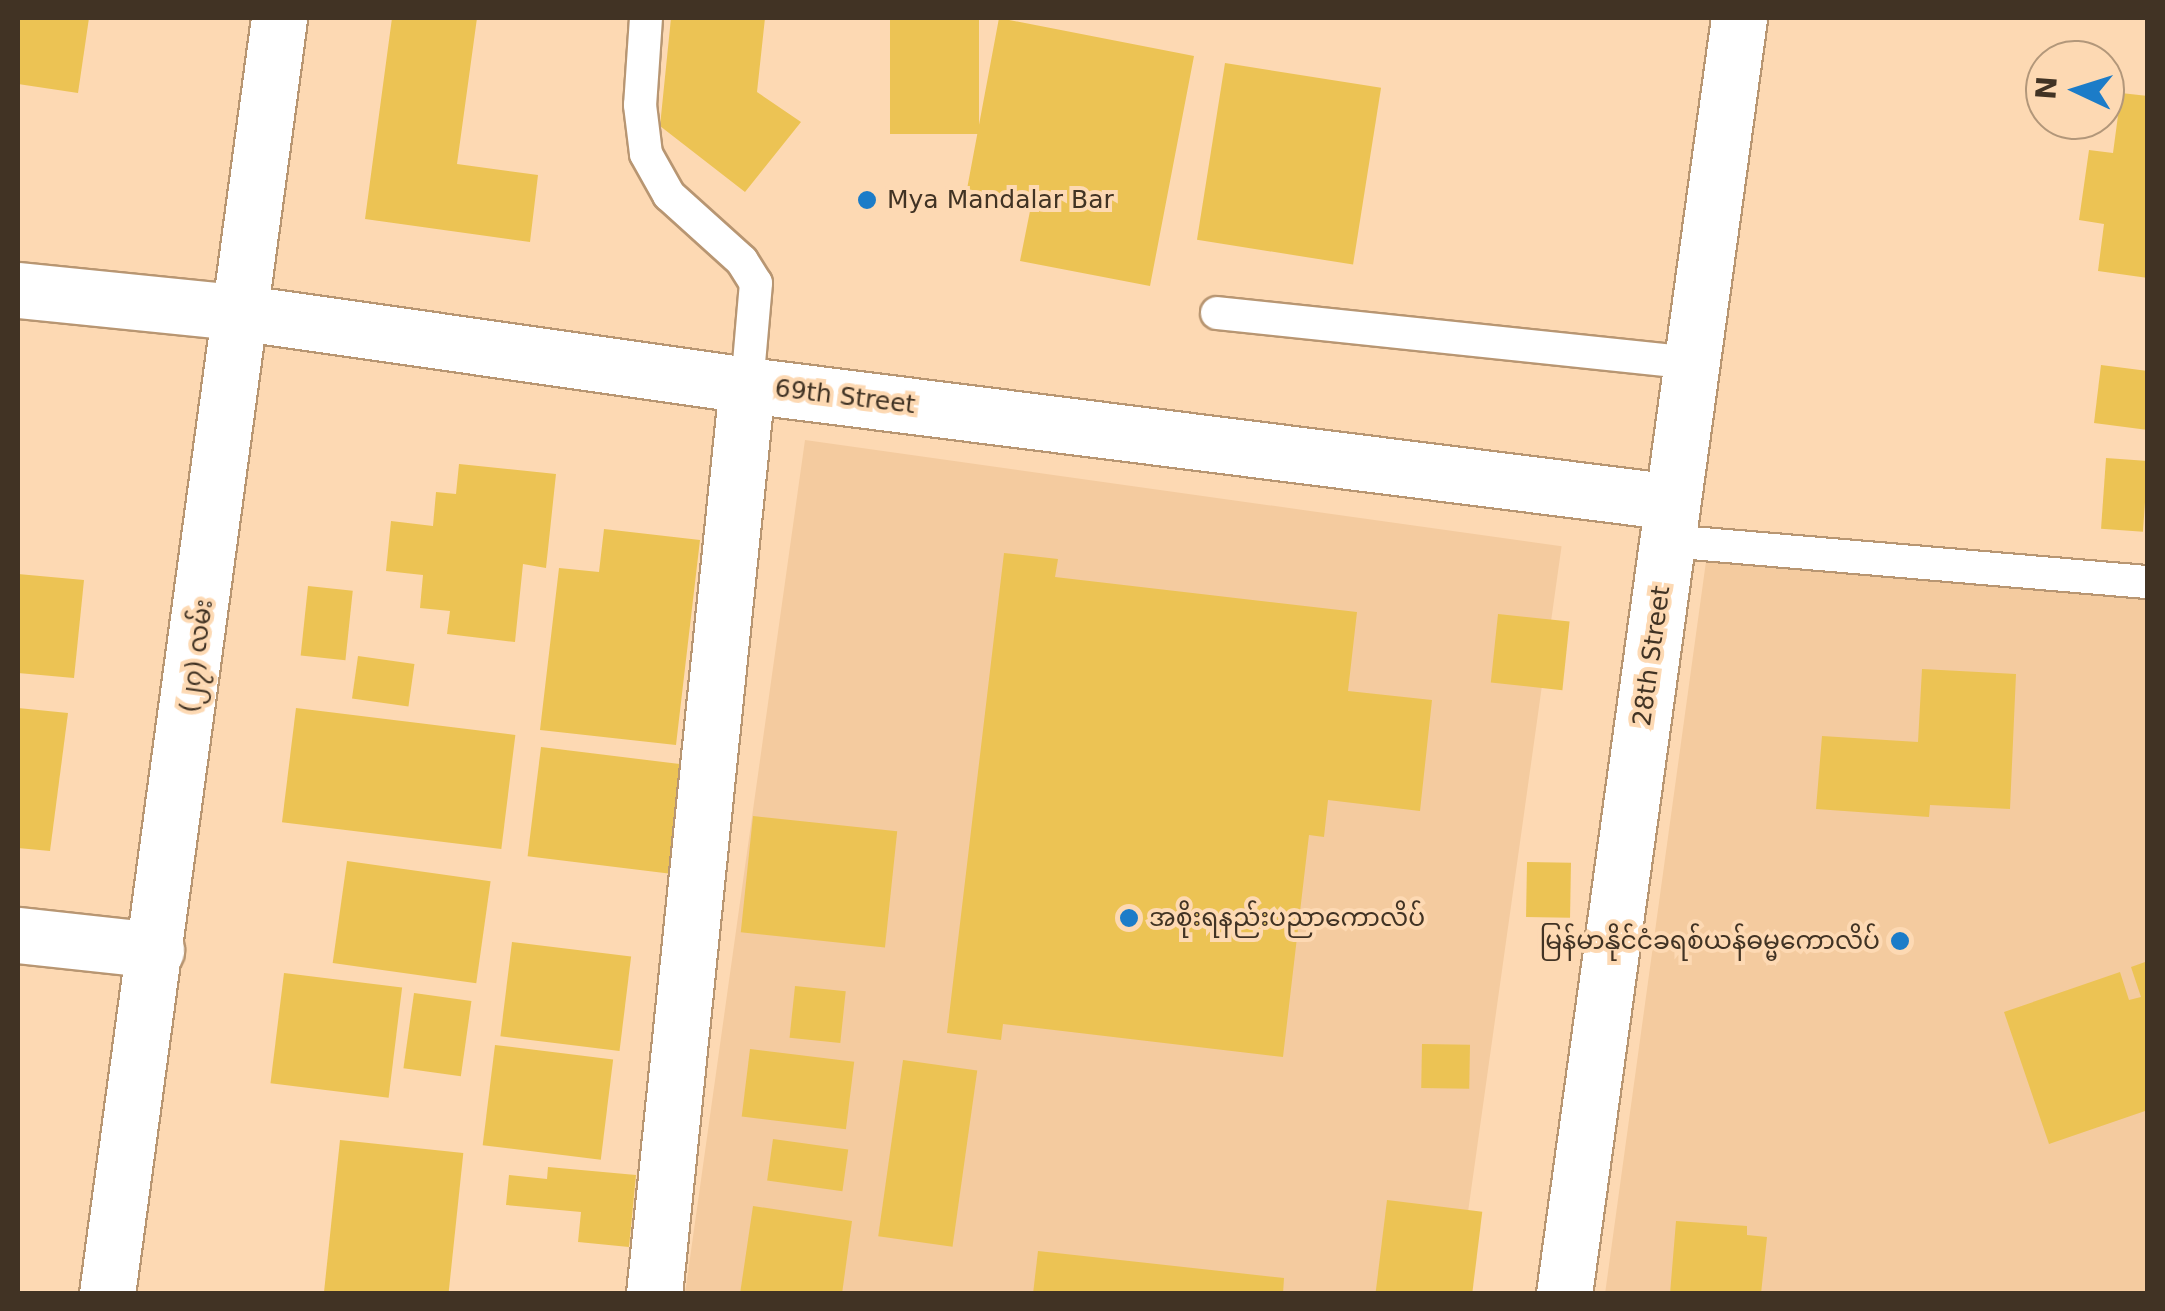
<!DOCTYPE html>
<meta charset="utf-8">
<style>
body{margin:0}
#map{position:relative;width:2165px;height:1311px;overflow:hidden;background:#fdd9b3;font-family:"DejaVu Sans","Noto Sans Myanmar",sans-serif}
div>[style]{position:absolute}
.built>*{inset:0;background:#f4cb9f;transform-origin:0 0}
.building>*{inset:0;background:#ecc354;transform-origin:0 0}
.roads{filter:drop-shadow(2px 0 #b89672) drop-shadow(-2px 0 #b89672) drop-shadow(0 2px #b89672) drop-shadow(0 -2px #b89672)}
.service>*{height:32px;margin:-16px;padding:0 16px;transform-origin:16px;border-radius:16px;background:#fff}
.minor>*{height:55px;margin:-27.5px;padding:0 27.5px;transform-origin:27.5px;border-radius:27.5px;background:#fff}
.dots>*{width:28px;height:28px;translate:-50% -50%;box-sizing:border-box;border:5px solid #fdd9b3;border-radius:50%}
span{translate:-50% -50%;white-space:nowrap;text-align:center;line-height:1.15;-webkit-text-stroke:8px #fdd9b3;paint-order:stroke}
.poi-label{font-size:25px;color:#413324}
.left{translate:0 -50%;text-align:left}
.right{translate:-100% -50%;text-align:right}
.street-label{font-size:25px;color:#413324}
.frame{position:absolute;inset:0;border:20px solid #413324;pointer-events:none}
.north{position:absolute;left:2025px;top:40px;width:100px;height:100px;box-sizing:border-box;background:#fdd9b3;border:2px solid #b2977a;border-radius:50%;rotate:274deg;font-size:28px;font-weight:700;line-height:40px;text-align:center;color:#413324}
.north::after{content:'';display:block;margin:auto;width:35px;height:45px;background:#1c7cc8;clip-path:polygon(50% 0,100% 100%,50% 72%,0 100%)}
</style>
<div id="map">
<div class="built">
<i style="left:805px;top:440px;width:764px;height:861px;rotate:8deg"></i>
<i style="clip-path:polygon(1708px 547px,2147px 589px,2147px 1293px,1605px 1294px)"></i>
</div>
<div class="building">
<i style="clip-path:polygon(18px 18px,89px 18px,78px 93px,18px 84px)"></i>
<i style="clip-path:polygon(392px 18px,477px 18px,457px 164px,538px 175px,530px 242px,365px 219px)"></i>
<i style="clip-path:polygon(671px 18px,765px 18px,757px 92px,801px 122px,745px 192px,660px 126px)"></i>
<i style="left:890px;top:18px;width:89px;height:116px"></i>
<i style="clip-path:polygon(999px 18px,1194px 56px,1150px 286px,1020px 261px,1032px 201px,967px 189px)"></i>
<i style="left:1225px;top:63px;width:158px;height:179px;rotate:9deg"></i>
<i style="clip-path:polygon(2121px 93px,2148px 96px,2148px 278px,2098px 271px,2104px 224px,2079px 220px,2089px 150px,2113px 153px)"></i>
<i style="clip-path:polygon(2101px 365px,2148px 371px,2148px 430px,2094px 423px)"></i>
<i style="left:2106px;top:458px;width:42px;height:71px;rotate:4deg"></i>
<i style="clip-path:polygon(459px 464px,556px 474px,546px 568px,523px 564px,515px 642px,447px 634px,450px 611px,420px 608px,423px 575px,386px 571px,391px 521px,433px 526px,436px 492px,456px 494px)"></i>
<i style="clip-path:polygon(604px 529px,700px 540px,676px 745px,540px 730px,559px 568px,599px 572px)"></i>
<i style="clip-path:polygon(1004px 553px,1058px 559px,1055px 577px,1357px 612px,1348px 691px,1432px 700px,1420px 811px,1328px 800px,1324px 837px,1309px 835px,1283px 1057px,1003px 1024px,1001px 1040px,947px 1033px)"></i>
<i style="clip-path:polygon(18px 574px,84px 580px,74px 678px,18px 673px)"></i>
<i style="left:308px;top:586px;width:45px;height:70px;rotate:6deg"></i>
<i style="left:1498px;top:614px;width:72px;height:69px;rotate:6deg"></i>
<i style="left:358px;top:656px;width:57px;height:43px;rotate:8deg"></i>
<i style="clip-path:polygon(1922px 669px,2016px 674px,2010px 809px,1930px 805px,1929px 817px,1816px 809px,1822px 736px,1918px 742px)"></i>
<i style="clip-path:polygon(18px 708px,68px 713px,50px 851px,18px 848px)"></i>
<i style="left:296px;top:708px;width:221px;height:115px;rotate:7deg"></i>
<i style="left:541px;top:747px;width:144px;height:110px;rotate:7deg"></i>
<i style="left:753px;top:816px;width:145px;height:117px;rotate:6deg"></i>
<i style="left:347px;top:861px;width:145px;height:103px;rotate:8deg"></i>
<i style="left:1527px;top:862px;width:44px;height:55px;rotate:1deg"></i>
<i style="left:512px;top:942px;width:120px;height:95px;rotate:7deg"></i>
<i style="clip-path:polygon(2148px 961px,2148px 1110px,2049px 1144px,2004px 1012px,2120px 972px,2129px 1000px,2141px 997px,2131px 967px)"></i>
<i style="left:284px;top:973px;width:119px;height:111px;rotate:7deg"></i>
<i style="left:795px;top:986px;width:51px;height:52px;rotate:6deg"></i>
<i style="left:414px;top:993px;width:58px;height:76px;rotate:8deg"></i>
<i style="left:1422px;top:1044px;width:48px;height:44px;rotate:1deg"></i>
<i style="left:495px;top:1045px;width:119px;height:101px;rotate:7deg"></i>
<i style="left:750px;top:1049px;width:105px;height:68px;rotate:7deg"></i>
<i style="left:903px;top:1060px;width:75px;height:178px;rotate:8deg"></i>
<i style="left:773px;top:1139px;width:76px;height:42px;rotate:8deg"></i>
<i style="left:340px;top:1140px;width:124px;height:155px;rotate:6deg"></i>
<i style="clip-path:polygon(548px 1167px,636px 1175px,629px 1247px,578px 1242px,581px 1212px,506px 1205px,509px 1175px,547px 1179px)"></i>
<i style="left:1387px;top:1200px;width:96px;height:95px;rotate:7deg"></i>
<i style="clip-path:polygon(753px 1206px,852px 1221px,842px 1294px,740px 1294px)"></i>
<i style="clip-path:polygon(1676px 1221px,1747px 1226px,1747px 1235px,1767px 1237px,1761px 1294px,1670px 1294px)"></i>
<i style="clip-path:polygon(1038px 1251px,1284px 1278px,1283px 1294px,1033px 1294px)"></i>
</div>
<div class="roads">
<div class="service">
<i style="left:646px;top:18px;width:87px;rotate:93.9deg"></i>
<i style="left:640px;top:105px;width:49px;rotate:83deg"></i>
<i style="left:646px;top:154px;width:47px;rotate:60.7deg"></i>
<i style="left:669px;top:195px;width:98px;rotate:42.1deg"></i>
<i style="left:742px;top:261px;width:26px;rotate:58deg"></i>
<i style="left:756px;top:283px;width:102px;rotate:95deg"></i>
<i style="left:1217px;top:313px;width:478px;rotate:6deg"></i>
<i style="left:1668px;top:541px;width:482px;rotate:4.9deg"></i>
</div>
<div class="minor">
<i style="left:18px;top:290px;width:227px;rotate:5.8deg"></i>
<i style="left:244px;top:313px;width:508px;rotate:8.15deg"></i>
<i style="left:747px;top:385px;width:933px;rotate:7.2deg"></i>
<i style="left:18px;top:935px;width:139px;rotate:6.2deg"></i>
<i style="left:107px;top:1294px;width:1288px;rotate:-82.32deg"></i>
<i style="left:654px;top:1294px;width:914px;rotate:-84.16deg"></i>
<i style="left:1564px;top:1294px;width:1288px;rotate:-82.19deg"></i>
</div>
</div>
<div class="dots">
<i style="left:867px;top:200px;background:#1c7cc8"></i>
<i style="left:1129px;top:918px;background:#1c7cc8"></i>
<i style="left:1900px;top:941px;background:#1c7cc8"></i>
</div>
<div class="poi-label">
<span class="left" style="left:887px;top:200px">Mya Mandalar Bar</span>
<span class="left" style="left:1149px;top:918px">အစိုးရနည်းပညာကောလိပ်</span>
<span class="right" style="left:1880px;top:941px">မြန်မာနိုင်ငံခရစ်ယန်ဓမ္မကောလိပ်</span>
</div>
<div class="street-label">
<span style="left:845px;top:397px;rotate:7deg">69th Street</span>
<span style="left:197px;top:656px;rotate:-82deg">(၂၇) လမ်း</span>
<span style="left:1652px;top:656px;rotate:-82deg">28th Street</span>
</div>
<div class="frame"></div>
<div class="north">N</div>
</div>
